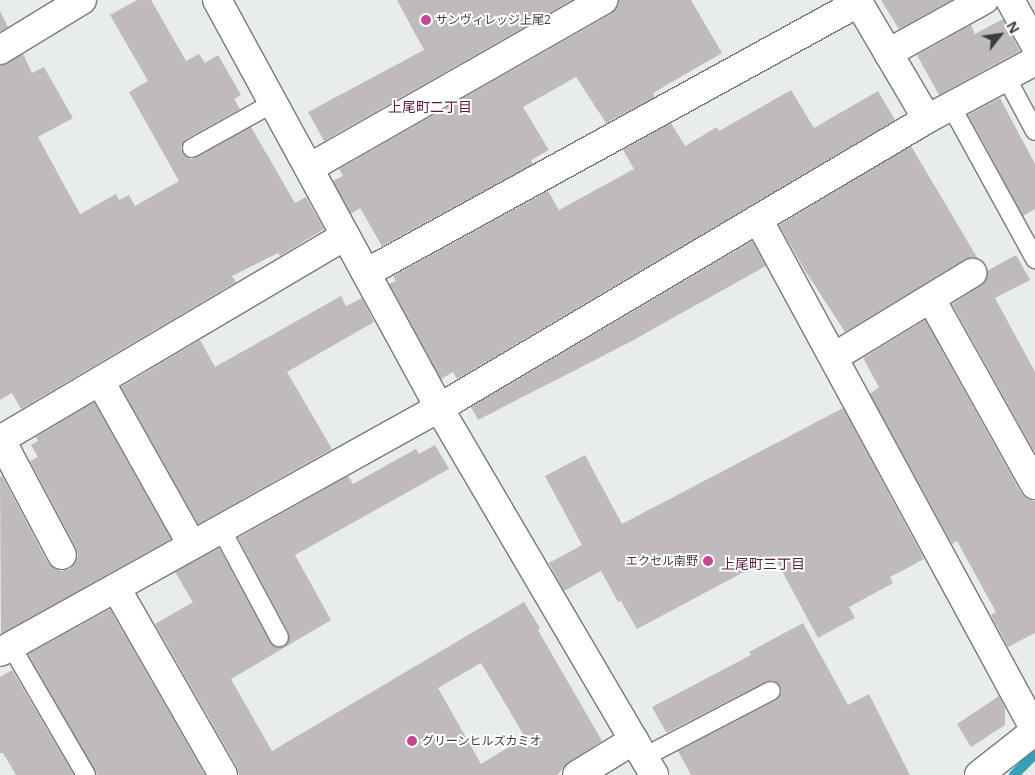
<!DOCTYPE html>
<meta charset="utf-8">
<style>
body{margin:0}
#map{position:relative;width:1035px;height:775px;overflow:hidden;background:#e8eced;font-family:"Open Sans","Noto Sans JP",sans-serif}
div>[style]{position:absolute}
.stream>*{height:10px;margin:-5px;padding:0 5px;transform-origin:5px;border-radius:5px;background:#34a0b6}
.building>*{inset:0;background:#bfbbbd}
.roads{filter:drop-shadow(1px 0 #767a7b) drop-shadow(-1px 0 #767a7b) drop-shadow(0 1px #767a7b) drop-shadow(0 -1px #767a7b)}
.lane>*{height:18px;margin:-9px;padding:0 9px;transform-origin:9px;border-radius:9px;background:#fff}
.street>*{height:28px;margin:-14px;padding:0 14px;transform-origin:14px;border-radius:14px;background:#fff}
.dots>*{width:14px;height:14px;translate:-50% -50%;box-sizing:border-box;border:2px solid #fff;border-radius:50%}
span{translate:-50% -50%;white-space:nowrap;text-align:center;line-height:1.15;-webkit-text-stroke:4px #fff;paint-order:stroke}
.poi-label{font-size:12px;color:#3c3d3e}
.left{translate:0 -50%;text-align:left}
.right{translate:-100% -50%;text-align:right}
.neighbourhood-label{font-size:14px;color:#5a1c3f}
.north{position:absolute;left:975px;top:10px;width:50px;height:50px;-webkit-text-stroke:4px #fff;paint-order:stroke;rotate:60deg;font-size:14px;font-weight:700;line-height:20px;text-align:center;color:#3c3d3e}
.north::after{content:'';display:block;margin:auto;width:18px;height:22px;background:#3c3d3e;clip-path:polygon(50% 0,100% 100%,50% 72%,0 100%)}
</style>
<div id="map">
<div class="stream">
<i style="left:1014px;top:775px;width:30px;rotate:-45deg"></i>
</div>
<div class="building">
<i style="clip-path:polygon(137px 0,151px 0,186px 61px,199px 54px,205px 63px,218px 55px,241px 95px,234px 99px,240px 109px,186px 139px,181px 147px,183px 154px,191px 159px,197px 157px,251px 127px,295px 203px,306px 197px,324px 229px,280px 256px,278px 253px,232px 276px,236px 282px,21px 409px,12px 393px,0 400px,0 66px,23px 54px,32px 73px,44px 67px,73px 118px,38px 137px,80px 214px,116px 194px,119px 200px,129px 195px,135px 206px,179px 181px,129px 92px,148px 81px,110px 15px)"></i>
<i style="clip-path:polygon(397px 0,572px 0,324px 141px,308px 112px,424px 50px)"></i>
<i style="clip-path:polygon(619px 0,691px 0,722px 53px,653px 93px,655px 97px,606px 123px,576px 77px,567px 82px,523px 107px,549px 150px,531px 160px,533px 164px,382px 246px,360px 208px,351px 214px,333px 181px,343px 176px,339px 169px,611px 14px,617px 7px)"></i>
<i style="clip-path:polygon(881px 0,952px 0,899px 29px)"></i>
<i style="clip-path:polygon(0 11px,8px 27px,0 32px)"></i>
<i style="clip-path:polygon(1003px 19px,1020px 51px,939px 95px,917px 55px,971px 25px,975px 34px)"></i>
<i style="clip-path:polygon(791px 90px,814px 128px,878px 91px,895px 120px,457px 379px,453px 372px,441px 379px,389px 284px,396px 281px,393px 276px,548px 191px,559px 210px,634px 169px,623px 150px,671px 123px,685px 146px,717px 127px,719px 131px)"></i>
<i style="clip-path:polygon(1000px 98px,1035px 164px,1035px 209px,1023px 216px,968px 115px)"></i>
<i style="clip-path:polygon(911px 146px,978px 259px,971px 257px,964px 260px,845px 332px,804px 269px,779px 225px)"></i>
<i style="clip-path:polygon(752px 241px,766px 266px,630px 342px,478px 420px,471px 407px)"></i>
<i style="clip-path:polygon(1016px 255px,1030px 280px,995px 298px,1035px 372px,1035px 453px,952px 304px,980px 286px,986px 280px,987px 271px)"></i>
<i style="clip-path:polygon(341px 296px,346px 306px,362px 298px,374px 322px,287px 372px,332px 449px,198px 524px,121px 387px,200px 340px,215px 367px)"></i>
<i style="clip-path:polygon(925px 320px,1021px 493px,1027px 499px,1035px 501px,1035px 633px,1008px 647px,991px 615px,996px 612px,957px 541px,952px 544px,870px 394px,879px 387px,863px 358px)"></i>
<i style="clip-path:polygon(94px 402px,171px 539px,1px 634px,0 477px,2px 476px,48px 563px,54px 568px,61px 571px,70px 569px,75px 563px,78px 556px,76px 548px,30px 461px,38px 457px,31px 445px,38px 441px,36px 437px)"></i>
<i style="clip-path:polygon(843px 408px,924px 559px,890px 577px,893px 583px,849px 607px,855px 618px,818px 638px,774px 556px,637px 629px,621px 601px,618px 602px,601px 571px,564px 591px,549px 563px,582px 545px,545px 476px,585px 455px,622px 524px)"></i>
<i style="clip-path:polygon(evenodd,435px 445px,449px 469px,295px 555px,331px 620px,231px 679px,272px 751px,524px 602px,540px 628px,538px 630px,602px 741px,569px 762px,557px 775px,239px 775px,237px 767px,155px 624px,193px 602px,175px 572px,219px 548px,270px 642px,274px 646px,284px 647px,288px 642px,288px 632px,238px 538px,348px 476px,353px 484px,416px 449px,419px 454px,435px 445px,481px 663px,525px 737px,481px 764px,438px 688px,481px 663px)"></i>
<i style="clip-path:polygon(110px 609px,205px 775px,97px 775px,28px 654px)"></i>
<i style="clip-path:polygon(803px 623px,848px 705px,869px 694px,910px 775px,691px 775px,678px 751px,776px 700px,782px 692px,780px 686px,772px 680px,766px 682px,668px 732px,666px 732px,652px 707px,751px 655px,749px 652px)"></i>
<i style="clip-path:polygon(12px 670px,74px 775px,16px 775px,3px 753px,0 753px,0 677px)"></i>
<i style="clip-path:polygon(999px 696px,1005px 708px,1005px 725px,971px 747px,957px 724px)"></i>
</div>
<div class="roads">
<div class="lane">
<i style="left:1006px;top:77px;width:61px;rotate:61.8deg"></i>
<i style="left:951px;top:106px;width:175px;rotate:61.2deg"></i>
<i style="left:192px;top:148px;width:93px;rotate:-29.1deg"></i>
<i style="left:221px;top:529px;width:123px;rotate:61.8deg"></i>
<i style="left:11px;top:646px;width:149px;rotate:59.8deg"></i>
<i style="left:644px;top:757px;width:143px;rotate:-27.5deg"></i>
</div>
<div class="street">
<i style="left:217px;top:0;width:464px;rotate:61.4deg"></i>
<i style="left:439px;top:408px;width:425px;rotate:59.6deg"></i>
<i style="left:857px;top:0;width:138px;rotate:59.5deg"></i>
<i style="left:927px;top:119px;width:123px;rotate:-28.2deg"></i>
<i style="left:1010px;top:0;width:51px;rotate:60.9deg"></i>
<i style="left:0;top:50px;width:96px;rotate:-31.4deg"></i>
<i style="left:888px;top:53px;width:110px;rotate:-28.9deg"></i>
<i style="left:309px;top:168px;width:339px;rotate:-29.7deg"></i>
<i style="left:758px;top:219px;width:581px;rotate:61.54deg"></i>
<i style="left:366px;top:273px;width:561px;rotate:-28.76deg"></i>
<i style="left:931px;top:299px;width:213px;rotate:60.8deg"></i>
<i style="left:834px;top:357px;width:162px;rotate:-31.3deg"></i>
<i style="left:100px;top:381px;width:188px;rotate:60.7deg"></i>
<i style="left:0;top:440px;width:401px;rotate:-30.6deg"></i>
<i style="left:1px;top:440px;width:130px;rotate:62.1deg"></i>
<i style="left:116px;top:588px;width:215px;rotate:60.2deg"></i>
<i style="left:0;top:652px;width:502px;rotate:-29.07deg"></i>
<i style="left:439px;top:408px;width:567px;rotate:-30.63deg"></i>
<i style="left:577px;top:775px;width:67px;rotate:-31.6deg"></i>
<i style="left:979px;top:775px;width:71px;rotate:-38.2deg"></i>
</div>
</div>
<div class="dots">
<i style="left:426px;top:20px;background:#c74690"></i>
<i style="left:708px;top:561px;background:#c74690"></i>
<i style="left:412px;top:741px;background:#c74690"></i>
</div>
<div class="poi-label">
<span class="left" style="left:436px;top:20px">サンヴィレッジ上尾2</span>
<span class="right" style="left:698px;top:561px">エクセル南野</span>
<span class="left" style="left:422px;top:741px">グリーンヒルズカミオ</span>
</div>
<div class="neighbourhood-label">
<span style="left:430px;top:107px">上尾町二丁目</span>
<span style="left:763px;top:564px">上尾町三丁目</span>
</div>
<div class="north">N</div>
</div>
